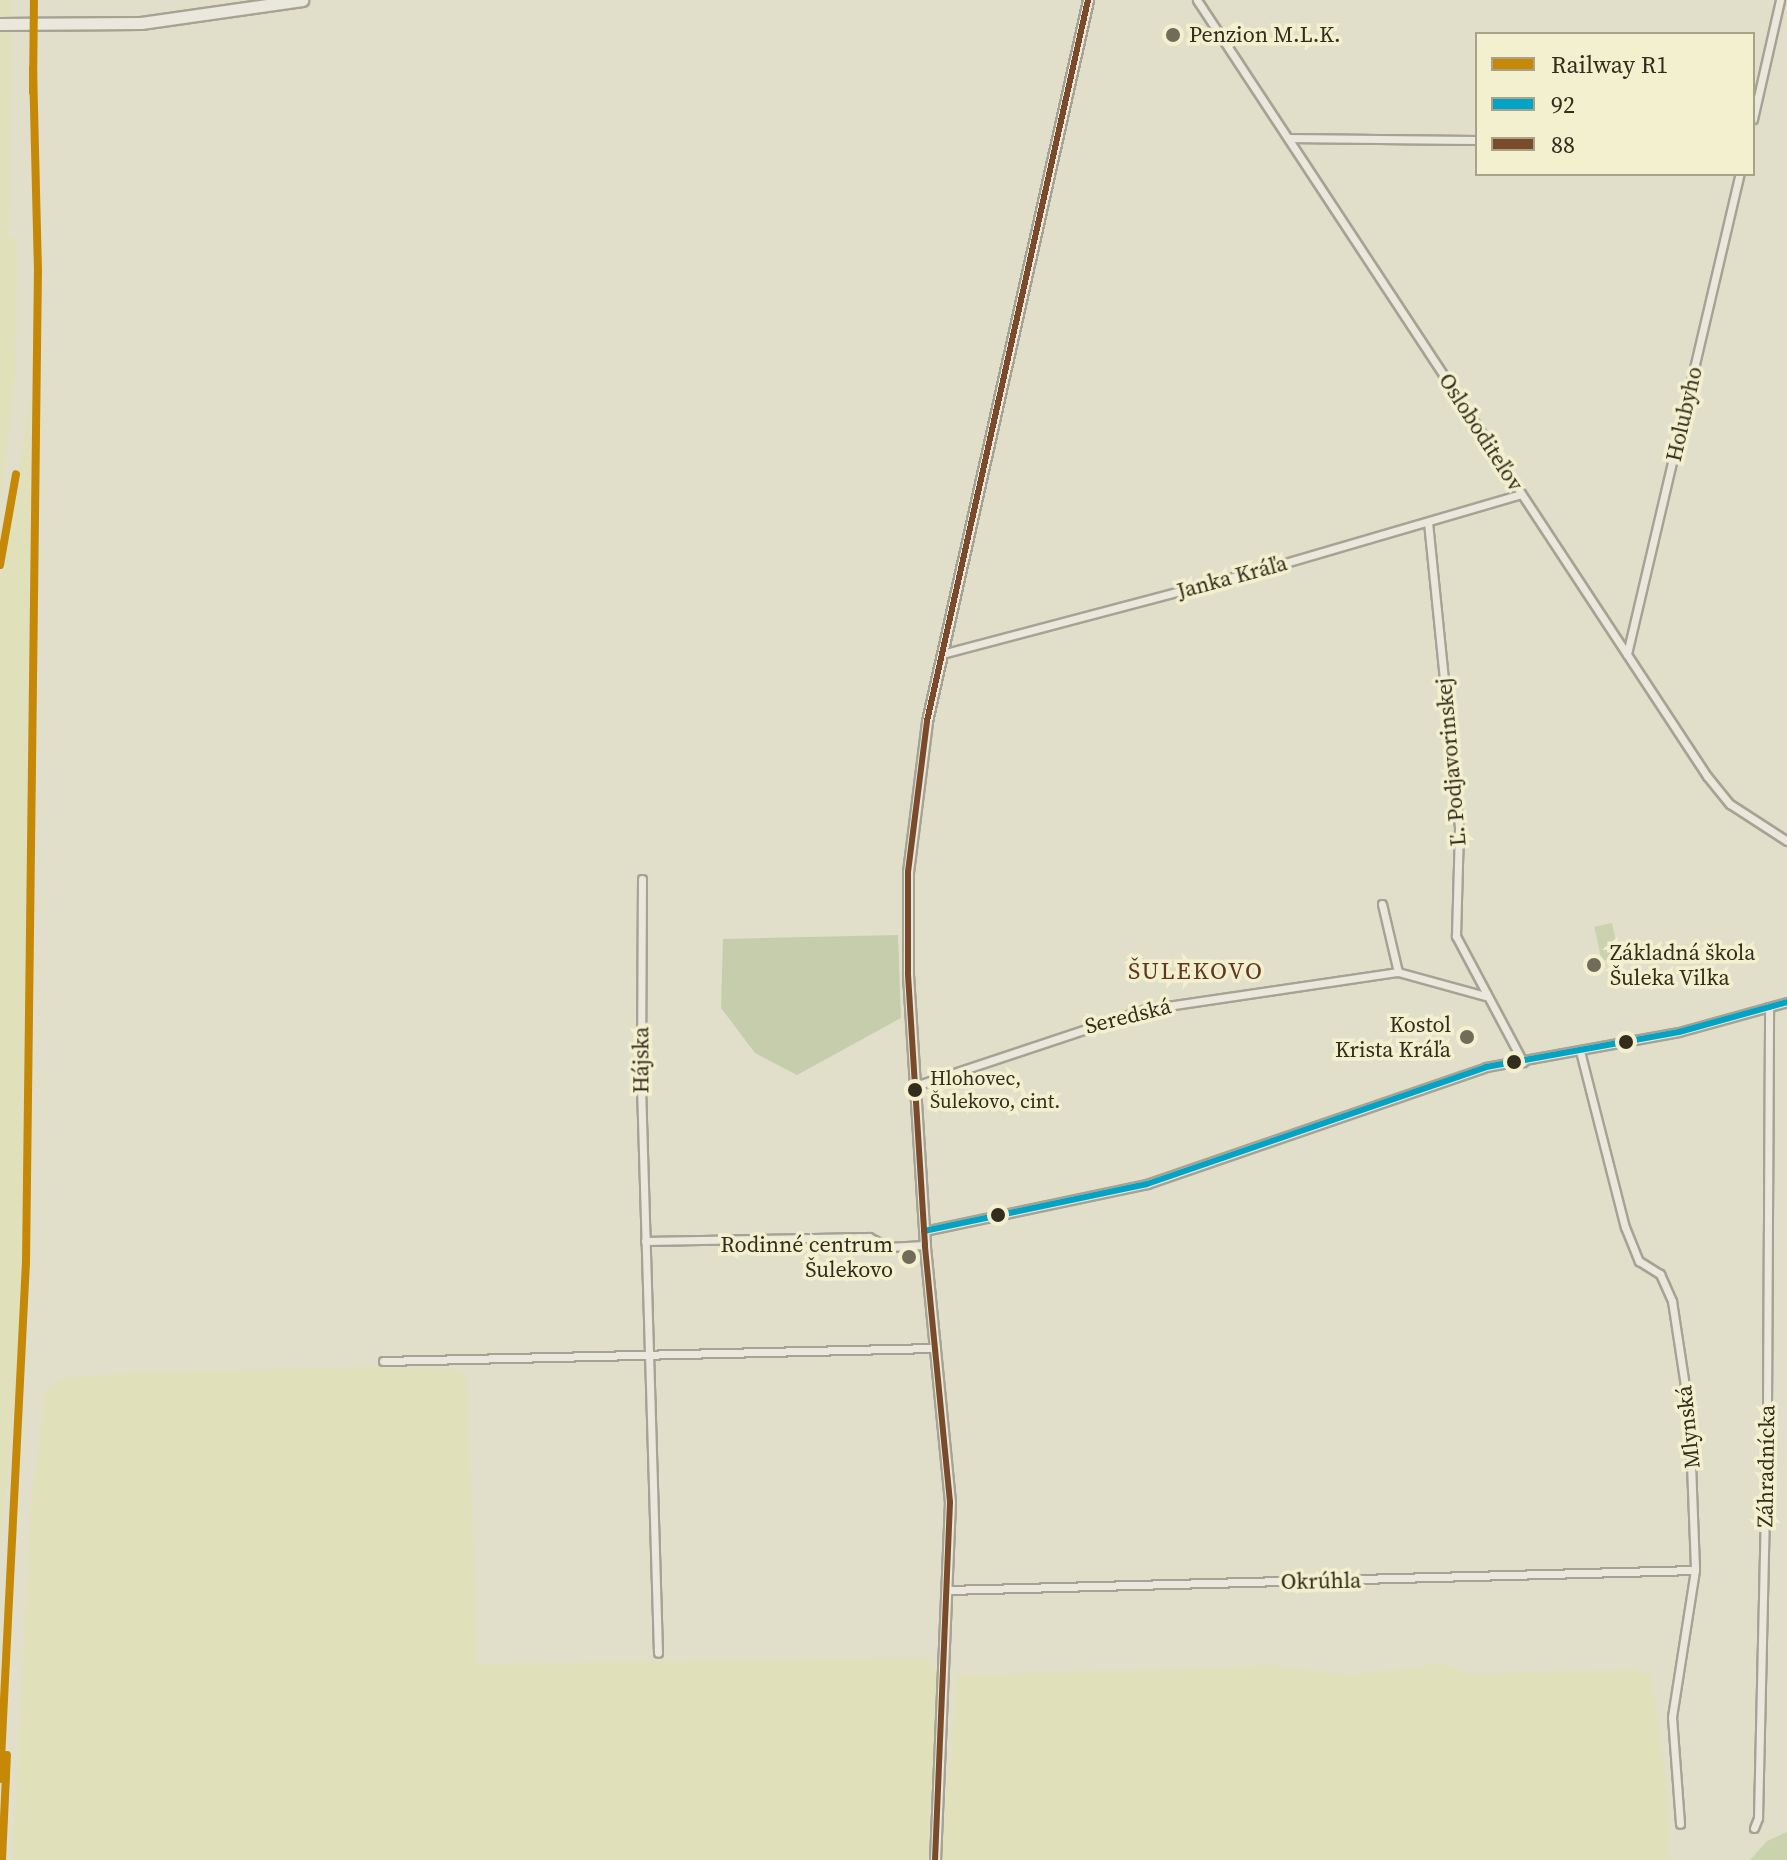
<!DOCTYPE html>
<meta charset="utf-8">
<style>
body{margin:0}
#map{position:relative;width:1787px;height:1860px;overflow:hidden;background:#e1dfca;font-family:"Source Serif 4",serif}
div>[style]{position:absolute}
.farmland>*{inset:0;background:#e0e0bb}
.green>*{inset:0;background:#cad3ad;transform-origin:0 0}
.cemetery>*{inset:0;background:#c6cdac}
.roads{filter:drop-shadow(2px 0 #a6a394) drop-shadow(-2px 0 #a6a394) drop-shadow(0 2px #a6a394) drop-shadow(0 -2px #a6a394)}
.minor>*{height:7px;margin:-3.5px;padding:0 3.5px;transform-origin:3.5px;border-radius:3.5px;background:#eae8dc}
.tertiary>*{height:9px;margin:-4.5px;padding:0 4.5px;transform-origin:4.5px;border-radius:4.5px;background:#eae8dc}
.secondary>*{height:11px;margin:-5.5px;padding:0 5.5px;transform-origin:5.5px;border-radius:5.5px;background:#eae8dc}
.rail>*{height:6px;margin-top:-3px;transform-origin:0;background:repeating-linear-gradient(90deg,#f3f0cf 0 9px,#a9a79c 0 18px);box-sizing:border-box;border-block:2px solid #a9a79c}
.bus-1>*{height:6px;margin:-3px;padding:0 3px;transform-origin:3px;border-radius:3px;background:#03a3c5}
.bus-2>*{height:6px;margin:-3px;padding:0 3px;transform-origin:3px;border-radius:3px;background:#7a4b2a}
.rail-1>*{height:8px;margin:-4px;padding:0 4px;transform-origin:4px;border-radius:4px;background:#c68807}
.dots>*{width:22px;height:22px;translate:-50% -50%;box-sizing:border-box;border:4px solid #f3f0cf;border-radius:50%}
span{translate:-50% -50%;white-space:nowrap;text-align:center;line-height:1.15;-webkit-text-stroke:7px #f3f0cf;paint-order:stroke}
.bus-label{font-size:20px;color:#342c1d}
.left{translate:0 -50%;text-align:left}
.poi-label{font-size:22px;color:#342c1d}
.right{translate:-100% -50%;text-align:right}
.street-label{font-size:22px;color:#342c1d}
.neighbourhood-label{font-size:24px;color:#5f381e;letter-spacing:2px}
.legend{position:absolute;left:1475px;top:32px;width:280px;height:144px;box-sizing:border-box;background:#f3f0cf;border:2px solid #a7a288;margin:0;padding:10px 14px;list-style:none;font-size:24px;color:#342c1d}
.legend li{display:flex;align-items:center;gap:16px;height:40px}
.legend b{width:40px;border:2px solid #a7a288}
</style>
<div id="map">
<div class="farmland">
<i style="clip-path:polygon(0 0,12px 0,9px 237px,17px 238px,17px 283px,14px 394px,0 507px)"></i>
<i style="clip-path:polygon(31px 396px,22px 1261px,19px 1350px,0 1552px,0 584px)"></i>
<i style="clip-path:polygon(363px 1367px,457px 1369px,467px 1379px,478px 1664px,922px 1657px,930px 1661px,938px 1675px,927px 1860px,13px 1860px,31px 1502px,45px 1391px,61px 1378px,139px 1372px)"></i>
<i style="clip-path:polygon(1443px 1663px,1467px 1674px,1631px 1669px,1651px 1674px,1667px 1787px,1669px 1860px,942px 1860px,957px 1675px,1274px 1665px,1351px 1675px)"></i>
</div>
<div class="green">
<i style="left:1612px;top:923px;width:35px;height:18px;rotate:78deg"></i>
<i style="clip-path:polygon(1787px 1832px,1787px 1860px,1750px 1860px,1767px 1841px)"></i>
</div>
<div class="cemetery">
<i style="clip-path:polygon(898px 935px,901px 1018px,797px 1075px,755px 1053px,721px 1008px,723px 939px)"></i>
</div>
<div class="roads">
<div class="minor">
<i style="left:1197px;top:0;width:929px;rotate:56.69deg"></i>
<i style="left:1707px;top:776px;width:36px;rotate:51deg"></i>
<i style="left:1730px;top:804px;width:68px;rotate:33deg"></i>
<i style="left:1753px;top:119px;width:122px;rotate:-77.2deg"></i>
<i style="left:1288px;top:138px;width:189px;rotate:0.6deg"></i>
<i style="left:1428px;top:522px;width:309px;rotate:84.2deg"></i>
<i style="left:1459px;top:829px;width:107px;rotate:91.6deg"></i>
<i style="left:1456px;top:936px;width:143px;rotate:62deg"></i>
<i style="left:942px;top:654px;width:352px;rotate:-14.8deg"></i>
<i style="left:1282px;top:564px;width:249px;rotate:-16.3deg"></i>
<i style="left:1627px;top:654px;width:493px;rotate:-76.8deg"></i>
<i style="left:642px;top:879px;width:207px;rotate:90.3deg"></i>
<i style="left:641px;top:1086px;width:567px;rotate:88.28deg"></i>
<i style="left:1382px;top:904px;width:70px;rotate:76.8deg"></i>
<i style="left:1398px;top:972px;width:90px;rotate:15.4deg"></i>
<i style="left:1580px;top:1051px;width:182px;rotate:75.7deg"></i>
<i style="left:1625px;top:1227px;width:37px;rotate:68deg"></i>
<i style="left:1639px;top:1261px;width:25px;rotate:32deg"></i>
<i style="left:1660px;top:1274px;width:30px;rotate:66deg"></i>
<i style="left:1672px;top:1301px;width:112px;rotate:81.3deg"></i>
<i style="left:1689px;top:1412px;width:158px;rotate:87.8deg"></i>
<i style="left:1695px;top:1570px;width:149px;rotate:98.9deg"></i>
<i style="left:1672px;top:1717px;width:107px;rotate:85.7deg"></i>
<i style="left:915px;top:1086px;width:244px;rotate:-18.4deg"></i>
<i style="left:1147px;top:1009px;width:254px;rotate:-8.4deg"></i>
<i style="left:924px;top:1231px;width:228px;rotate:-11.9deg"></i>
<i style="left:1147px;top:1184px;width:359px;rotate:-19deg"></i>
<i style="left:1486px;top:1067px;width:196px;rotate:-10.3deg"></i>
<i style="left:1679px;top:1032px;width:112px;rotate:-15.5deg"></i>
<i style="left:645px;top:1241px;width:224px;rotate:-1deg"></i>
<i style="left:869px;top:1237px;width:21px;rotate:28deg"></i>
<i style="left:888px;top:1247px;width:37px;rotate:-3deg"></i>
<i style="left:383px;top:1361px;width:553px;rotate:-1.35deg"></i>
<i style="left:947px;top:1590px;width:748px;rotate:-1.53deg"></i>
<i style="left:1754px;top:1828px;width:11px;rotate:-68deg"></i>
<i style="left:1758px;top:1818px;width:410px;rotate:-88.7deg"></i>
<i style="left:1767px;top:1408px;width:401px;rotate:-89.7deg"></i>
</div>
<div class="tertiary">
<i style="left:935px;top:1860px;width:358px;rotate:-87.6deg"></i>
<i style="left:950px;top:1502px;width:258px;rotate:-95.6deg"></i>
<i style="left:925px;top:1245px;width:272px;rotate:-93.6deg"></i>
<i style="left:908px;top:974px;width:102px;rotate:-90deg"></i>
<i style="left:908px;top:872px;width:152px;rotate:-82.8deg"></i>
<i style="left:927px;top:721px;width:739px;rotate:-77.41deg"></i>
</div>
<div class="secondary">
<i style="left:0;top:24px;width:141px;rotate:-0.4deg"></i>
<i style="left:141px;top:23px;width:163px;rotate:-8.1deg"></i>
</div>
</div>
<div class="rail">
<i style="left:0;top:1779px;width:517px;rotate:-87.12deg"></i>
<i style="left:26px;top:1263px;width:991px;rotate:-89.31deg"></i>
<i style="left:38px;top:272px;width:204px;rotate:-91.4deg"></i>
<i style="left:2px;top:1860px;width:93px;rotate:-86.9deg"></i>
</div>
<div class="bus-1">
<i style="left:924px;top:1231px;width:228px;rotate:-11.9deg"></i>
<i style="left:1147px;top:1184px;width:359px;rotate:-19deg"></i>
<i style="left:1486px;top:1067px;width:196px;rotate:-10.3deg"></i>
<i style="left:1679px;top:1032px;width:112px;rotate:-15.5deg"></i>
</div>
<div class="bus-2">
<i style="left:935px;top:1860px;width:358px;rotate:-87.6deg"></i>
<i style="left:950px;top:1502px;width:258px;rotate:-95.6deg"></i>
<i style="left:925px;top:1245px;width:272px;rotate:-93.6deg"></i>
<i style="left:908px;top:974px;width:102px;rotate:-90deg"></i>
<i style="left:908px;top:872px;width:152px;rotate:-82.8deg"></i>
<i style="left:927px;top:721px;width:739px;rotate:-77.41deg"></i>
</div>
<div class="rail-1">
<i style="left:33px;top:92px;width:92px;rotate:-89.4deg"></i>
<i style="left:0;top:565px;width:92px;rotate:-80deg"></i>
<i style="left:0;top:1779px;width:517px;rotate:-87.12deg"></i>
<i style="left:26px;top:1263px;width:991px;rotate:-89.31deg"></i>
<i style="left:38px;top:272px;width:204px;rotate:-91.4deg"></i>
<i style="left:2px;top:1860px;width:105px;rotate:-87.3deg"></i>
</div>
<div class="dots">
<i style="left:1173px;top:35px;background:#716b5a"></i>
<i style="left:1594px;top:965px;background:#716b5a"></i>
<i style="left:1467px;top:1037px;background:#716b5a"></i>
<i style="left:1626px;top:1042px;background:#342c1d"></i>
<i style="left:1514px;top:1062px;background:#342c1d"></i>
<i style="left:915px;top:1090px;background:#342c1d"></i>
<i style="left:998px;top:1215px;background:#342c1d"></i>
<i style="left:909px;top:1257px;background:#716b5a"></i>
</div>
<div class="bus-label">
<span class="left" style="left:930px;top:1090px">Hlohovec,<br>Šulekovo, cint.</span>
</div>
<div class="poi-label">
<span class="left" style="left:1189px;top:35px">Penzion M.L.K.</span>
<span class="left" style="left:1610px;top:965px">Základná škola<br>Šuleka Vilka</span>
<span class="right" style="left:1451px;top:1037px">Kostol<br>Krista Kráľa</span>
<span class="right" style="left:893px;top:1257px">Rodinné centrum<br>Šulekovo</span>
</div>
<div class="street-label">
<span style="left:1684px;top:414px;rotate:-77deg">Holubyho</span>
<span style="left:1481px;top:432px;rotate:57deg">Osloboditeľov</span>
<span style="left:1232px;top:577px;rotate:-15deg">Janka Kráľa</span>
<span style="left:1451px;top:762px;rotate:-95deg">Ľ. Podjavorinskej</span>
<span style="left:1128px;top:1016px;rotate:-14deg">Seredská</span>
<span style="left:641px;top:1060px;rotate:-90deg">Hájska</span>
<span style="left:1688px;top:1427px;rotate:-96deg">Mlynská</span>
<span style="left:1766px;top:1466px;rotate:-89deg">Záhradnícka</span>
<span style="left:1321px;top:1581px;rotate:-1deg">Okrúhla</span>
</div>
<div class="neighbourhood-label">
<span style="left:1196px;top:971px">ŠULEKOVO</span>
</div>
<ul class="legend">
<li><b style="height:10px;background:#c68807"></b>Railway R1</li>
<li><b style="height:10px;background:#03a3c5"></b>92</li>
<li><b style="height:10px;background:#7a4b2a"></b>88</li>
</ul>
</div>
